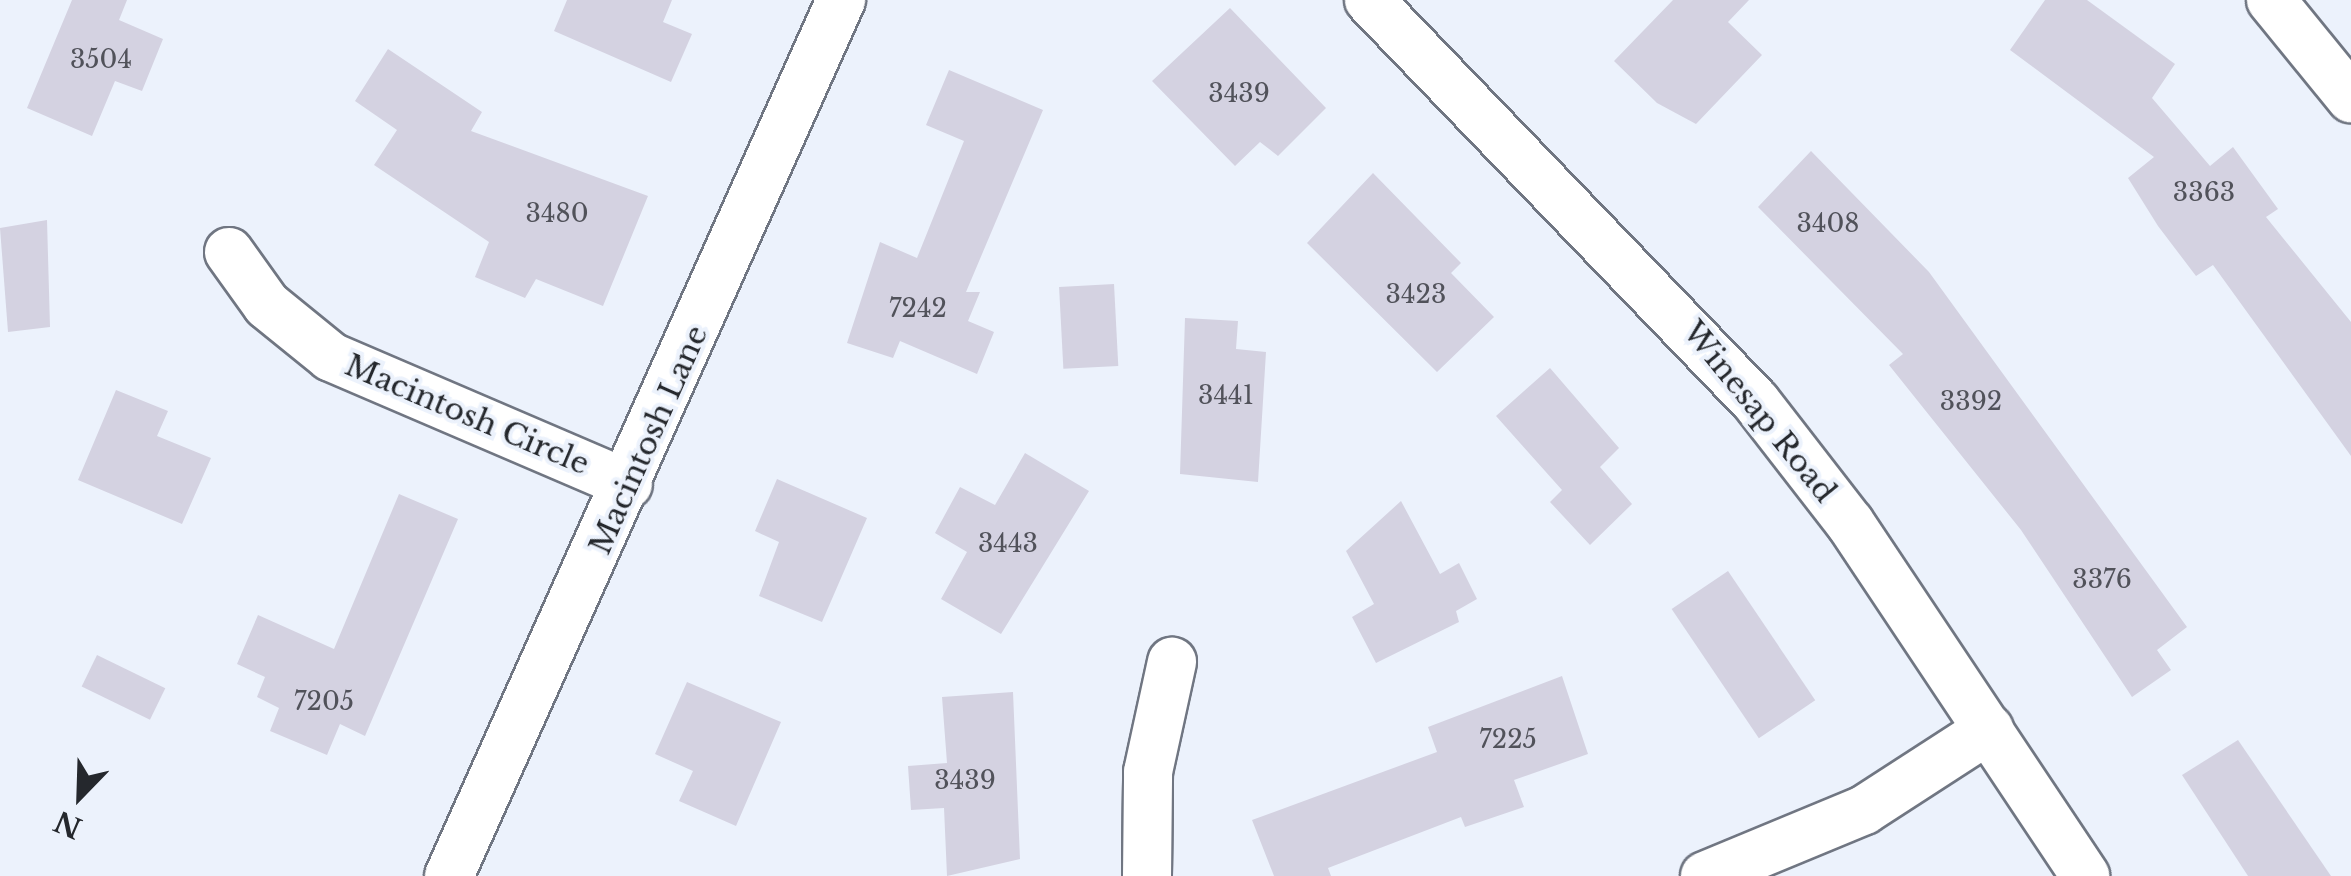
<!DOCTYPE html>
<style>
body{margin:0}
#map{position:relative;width:2351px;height:876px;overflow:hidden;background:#ecf2fc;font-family:"Libre Baskerville",serif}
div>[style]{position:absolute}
.building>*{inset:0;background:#d4d2e1;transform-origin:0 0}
.roads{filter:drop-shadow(2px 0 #707682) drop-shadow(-2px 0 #707682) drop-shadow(0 2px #707682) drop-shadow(0 -2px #707682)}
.minor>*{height:48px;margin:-24px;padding:0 24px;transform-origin:24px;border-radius:24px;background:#fff}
span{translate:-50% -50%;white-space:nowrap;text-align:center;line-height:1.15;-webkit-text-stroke:8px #ecf2fc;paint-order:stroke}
.number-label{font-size:25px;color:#51525a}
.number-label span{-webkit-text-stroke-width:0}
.street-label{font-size:30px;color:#25282d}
.north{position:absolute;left:30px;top:746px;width:100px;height:100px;-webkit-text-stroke:8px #ecf2fc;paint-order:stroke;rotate:203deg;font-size:28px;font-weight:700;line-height:40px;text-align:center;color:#25282d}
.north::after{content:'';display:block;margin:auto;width:35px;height:45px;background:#25282d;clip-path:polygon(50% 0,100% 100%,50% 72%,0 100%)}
</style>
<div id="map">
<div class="building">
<i style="clip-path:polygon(72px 0,127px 0,119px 20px,163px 39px,142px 91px,115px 81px,92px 136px,27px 108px)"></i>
<i style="clip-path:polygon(567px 0,672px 0,663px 22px,692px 34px,671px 82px,554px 31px)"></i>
<i style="clip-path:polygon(1673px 0,1749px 0,1728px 22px,1762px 55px,1696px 124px,1657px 103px,1614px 61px)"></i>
<i style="clip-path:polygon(2045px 0,2087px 0,2175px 64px,2152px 98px,2210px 166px,2233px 147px,2278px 209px,2266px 217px,2351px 322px,2351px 456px,2213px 265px,2196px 276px,2158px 226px,2128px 178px,2154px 157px,2010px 50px)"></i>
<i style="clip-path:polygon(1230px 8px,1326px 108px,1278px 156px,1260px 142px,1235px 166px,1152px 81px)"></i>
<i style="clip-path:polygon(388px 49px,482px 112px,471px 131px,648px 196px,603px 306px,536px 279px,525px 298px,475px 277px,489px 242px,374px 165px,397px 130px,355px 101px)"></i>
<i style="clip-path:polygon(949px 70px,1043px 110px,966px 292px,980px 292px,968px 321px,994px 332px,977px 374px,900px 341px,893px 358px,847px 343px,880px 242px,917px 258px,964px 141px,926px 125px)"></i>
<i style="clip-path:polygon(1811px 151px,1929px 272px,2187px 627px,2157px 650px,2171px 670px,2132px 697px,2021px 530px,1889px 365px,1903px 354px,1758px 207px)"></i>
<i style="clip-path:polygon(1373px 173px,1461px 263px,1451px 273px,1494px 317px,1437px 372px,1307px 243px)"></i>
<i style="clip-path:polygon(47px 220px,50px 327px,8px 332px,0 228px)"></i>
<i style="left:1114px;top:284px;width:82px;height:55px;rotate:87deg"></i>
<i style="clip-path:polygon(1185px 318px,1238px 321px,1236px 349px,1266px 352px,1258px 482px,1180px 474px)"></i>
<i style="clip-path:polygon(1550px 368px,1619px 448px,1600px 467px,1632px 504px,1590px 545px,1550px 502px,1562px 490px,1496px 416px)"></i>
<i style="clip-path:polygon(116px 390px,168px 411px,157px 436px,211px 458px,182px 524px,78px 480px)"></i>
<i style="clip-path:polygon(1025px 453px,1089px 491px,1001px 634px,941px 599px,967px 552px,935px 533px,960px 487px,995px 505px)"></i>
<i style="clip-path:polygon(777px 479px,867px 518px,822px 622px,759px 596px,779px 542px,755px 531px)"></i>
<i style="clip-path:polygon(399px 494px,458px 519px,365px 736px,340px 724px,327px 755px,270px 731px,279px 708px,257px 697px,265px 677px,237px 664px,258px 615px,334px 649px)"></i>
<i style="clip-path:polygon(1401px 501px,1440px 574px,1459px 563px,1477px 599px,1456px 611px,1459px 622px,1376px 663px,1352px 617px,1374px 604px,1346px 551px)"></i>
<i style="left:1728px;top:571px;width:156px;height:68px;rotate:56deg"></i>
<i style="left:97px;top:655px;width:76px;height:35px;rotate:26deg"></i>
<i style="clip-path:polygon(1562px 676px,1588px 754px,1514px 780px,1524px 807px,1465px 827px,1461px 817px,1328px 868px,1331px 876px,1274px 876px,1252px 820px,1437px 752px,1428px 727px)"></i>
<i style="clip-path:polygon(687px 682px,781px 722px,736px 826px,679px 801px,693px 771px,655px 754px)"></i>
<i style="clip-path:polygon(1013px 692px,1020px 859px,947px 876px,944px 808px,911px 810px,908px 766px,947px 763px,942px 697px)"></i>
<i style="clip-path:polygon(2238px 740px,2331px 876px,2248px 876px,2182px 775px)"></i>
</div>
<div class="roads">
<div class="minor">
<i style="left:1369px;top:0;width:558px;rotate:46.09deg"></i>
<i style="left:1756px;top:402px;width:153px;rotate:52.2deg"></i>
<i style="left:1850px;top:523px;width:424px;rotate:56.3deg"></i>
<i style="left:2271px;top:0;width:127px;rotate:50.8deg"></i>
<i style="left:229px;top:252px;width:65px;rotate:54.4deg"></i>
<i style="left:267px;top:305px;width:82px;rotate:39.1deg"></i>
<i style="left:331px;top:357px;width:323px;rotate:23.2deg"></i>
<i style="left:449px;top:876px;width:960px;rotate:-65.89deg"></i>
<i style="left:1147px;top:876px;width:104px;rotate:-89.4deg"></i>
<i style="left:1148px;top:772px;width:113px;rotate:-77.7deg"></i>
<i style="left:1705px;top:876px;width:172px;rotate:-22.5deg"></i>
<i style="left:1864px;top:810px;width:149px;rotate:-32.9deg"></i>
</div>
</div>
<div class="number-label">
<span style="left:101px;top:60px">3504</span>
<span style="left:1239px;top:94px">3439</span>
<span style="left:2204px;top:193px">3363</span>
<span style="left:557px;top:214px">3480</span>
<span style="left:1828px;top:224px">3408</span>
<span style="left:1416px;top:295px">3423</span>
<span style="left:918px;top:309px">7242</span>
<span style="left:1226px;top:396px">3441</span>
<span style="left:1971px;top:402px">3392</span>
<span style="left:1008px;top:544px">3443</span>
<span style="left:2102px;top:580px">3376</span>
<span style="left:324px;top:702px">7205</span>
<span style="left:1508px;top:740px">7225</span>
<span style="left:965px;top:781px">3439</span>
</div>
<div class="street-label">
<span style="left:1759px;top:412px;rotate:51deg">Winesap Road</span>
<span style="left:467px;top:415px;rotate:23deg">Macintosh Circle</span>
<span style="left:649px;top:440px;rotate:-66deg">Macintosh Lane</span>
</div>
<div class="north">N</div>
</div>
